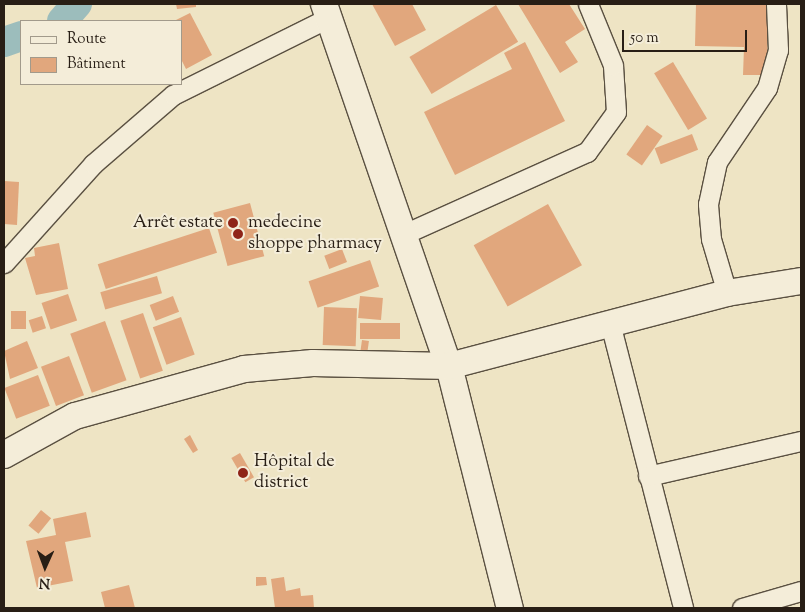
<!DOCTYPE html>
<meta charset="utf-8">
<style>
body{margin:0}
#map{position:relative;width:805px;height:612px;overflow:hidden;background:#eee4c4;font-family:"Sorts Mill Goudy",serif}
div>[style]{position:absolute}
.river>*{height:30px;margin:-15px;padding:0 15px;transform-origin:15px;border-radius:15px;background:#9cbdbc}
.building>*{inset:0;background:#e1a77d;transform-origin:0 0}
.roads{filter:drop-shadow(1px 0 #5a5041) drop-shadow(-1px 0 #5a5041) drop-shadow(0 1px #5a5041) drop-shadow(0 -1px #5a5041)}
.street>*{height:19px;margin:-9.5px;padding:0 9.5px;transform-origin:9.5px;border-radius:9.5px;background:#f4edd9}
.secondary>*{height:26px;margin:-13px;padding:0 13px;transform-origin:13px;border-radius:13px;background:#f4edd9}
.dots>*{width:14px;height:14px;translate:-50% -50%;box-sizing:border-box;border:2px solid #f4edd9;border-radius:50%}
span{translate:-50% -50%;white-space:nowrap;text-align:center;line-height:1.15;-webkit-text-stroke:4px #f4edd9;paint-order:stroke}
.poi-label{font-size:18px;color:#281e15}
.right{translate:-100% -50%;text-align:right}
.left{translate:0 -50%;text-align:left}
.frame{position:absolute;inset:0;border:5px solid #281e15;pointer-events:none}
.legend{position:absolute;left:20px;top:20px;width:162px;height:65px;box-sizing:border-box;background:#f4edd9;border:1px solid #a29a8b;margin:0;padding:6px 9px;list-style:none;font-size:15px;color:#281e15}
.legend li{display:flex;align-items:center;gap:10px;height:25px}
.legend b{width:25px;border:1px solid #a29a8b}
.north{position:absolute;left:20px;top:542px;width:50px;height:50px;-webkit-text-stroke:4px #f4edd9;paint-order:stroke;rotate:182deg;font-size:14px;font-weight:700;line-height:20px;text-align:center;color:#281e15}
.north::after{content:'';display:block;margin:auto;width:18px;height:22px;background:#281e15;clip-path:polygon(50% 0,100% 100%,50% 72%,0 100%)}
.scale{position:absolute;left:622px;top:30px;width:125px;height:22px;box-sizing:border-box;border:2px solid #281e15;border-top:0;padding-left:6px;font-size:15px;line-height:18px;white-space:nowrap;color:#281e15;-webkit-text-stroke:4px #f4edd9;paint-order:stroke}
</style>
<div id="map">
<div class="river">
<i style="left:62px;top:21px;width:23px;rotate:-49deg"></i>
<i style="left:4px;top:42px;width:18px;rotate:-19deg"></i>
</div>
<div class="building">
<i style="clip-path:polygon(176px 4px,196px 4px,196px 7px,177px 9px)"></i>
<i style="clip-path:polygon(372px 4px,412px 4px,426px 30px,395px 46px)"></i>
<i style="clip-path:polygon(518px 4px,569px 4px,585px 29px,565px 42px,578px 62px,560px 73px)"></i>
<i style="clip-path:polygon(696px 4px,768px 4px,767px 75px,743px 75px,744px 47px,695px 46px)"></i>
<i style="left:496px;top:5px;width:43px;height:101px;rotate:59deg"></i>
<i style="clip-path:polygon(190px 13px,212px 55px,186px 69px,181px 59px,181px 21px,174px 21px)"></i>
<i style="clip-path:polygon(525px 42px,565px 121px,455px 175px,424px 112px,512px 69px,504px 53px)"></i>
<i style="left:673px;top:62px;width:66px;height:22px;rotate:59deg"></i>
<i style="left:647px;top:125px;width:19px;height:36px;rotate:35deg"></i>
<i style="left:692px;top:134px;width:17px;height:40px;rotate:69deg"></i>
<i style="clip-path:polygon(4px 181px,19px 182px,17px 225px,4px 224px)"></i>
<i style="left:250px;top:203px;width:55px;height:38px;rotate:75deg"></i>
<i style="left:548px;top:204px;width:70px;height:85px;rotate:61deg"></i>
<i style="left:209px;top:228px;width:26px;height:117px;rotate:72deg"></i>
<i style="clip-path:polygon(59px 243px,68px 289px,36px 295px,25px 258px,35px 256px,34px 248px)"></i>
<i style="left:342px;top:249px;width:14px;height:19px;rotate:69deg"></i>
<i style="left:370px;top:260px;width:28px;height:65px;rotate:71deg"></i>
<i style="left:157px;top:276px;width:18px;height:59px;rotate:74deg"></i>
<i style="left:68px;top:294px;width:28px;height:28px;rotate:71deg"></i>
<i style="left:173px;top:296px;width:17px;height:25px;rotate:69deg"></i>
<i style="left:360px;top:296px;width:23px;height:22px;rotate:5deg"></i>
<i style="left:324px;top:307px;width:33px;height:38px;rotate:2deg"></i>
<i style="left:11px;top:311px;width:15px;height:18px"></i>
<i style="left:143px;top:313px;width:61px;height:24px;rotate:71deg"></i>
<i style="left:42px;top:316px;width:13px;height:14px;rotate:72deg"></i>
<i style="left:181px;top:317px;width:40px;height:30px;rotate:70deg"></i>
<i style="left:105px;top:321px;width:63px;height:37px;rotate:70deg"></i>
<i style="left:360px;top:323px;width:40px;height:16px"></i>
<i style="left:362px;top:340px;width:7px;height:16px;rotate:8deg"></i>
<i style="clip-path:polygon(27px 341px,38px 368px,10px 379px,4px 351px)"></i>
<i style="left:69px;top:356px;width:42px;height:30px;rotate:69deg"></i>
<i style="left:38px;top:375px;width:33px;height:36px;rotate:69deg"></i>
<i style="clip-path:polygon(190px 435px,198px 450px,193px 453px,184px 439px)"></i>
<i style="left:240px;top:453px;width:28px;height:10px;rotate:60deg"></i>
<i style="left:41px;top:510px;width:13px;height:20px;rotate:39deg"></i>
<i style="clip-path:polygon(86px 512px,91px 537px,65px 542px,73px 581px,37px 588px,26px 541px,56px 535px,53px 519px)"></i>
<i style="clip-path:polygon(256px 577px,266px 577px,267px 585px,256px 586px)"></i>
<i style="clip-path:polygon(284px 577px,286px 591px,300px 588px,301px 596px,313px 595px,314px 608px,275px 608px,271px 579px)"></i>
<i style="clip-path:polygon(129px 585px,135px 608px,105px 608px,101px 592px)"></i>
</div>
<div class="roads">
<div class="street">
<i style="left:402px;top:235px;width:203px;rotate:-24.2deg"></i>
<i style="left:587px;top:152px;width:49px;rotate:-54.1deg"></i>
<i style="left:616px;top:112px;width:47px;rotate:-93.7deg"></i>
<i style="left:613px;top:65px;width:66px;rotate:-112.3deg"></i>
<i style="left:4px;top:263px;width:133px;rotate:-48deg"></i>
<i style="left:93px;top:164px;width:106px;rotate:-40.8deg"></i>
<i style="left:173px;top:95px;width:173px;rotate:-26.4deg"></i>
<i style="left:727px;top:293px;width:56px;rotate:-106.5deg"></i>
<i style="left:711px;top:239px;width:35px;rotate:-95deg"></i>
<i style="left:708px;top:204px;width:43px;rotate:-77.9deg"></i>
<i style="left:717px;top:162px;width:89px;rotate:-56deg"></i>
<i style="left:767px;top:88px;width:40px;rotate:-74deg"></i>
<i style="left:778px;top:50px;width:46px;rotate:-92.5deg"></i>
<i style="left:610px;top:323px;width:294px;rotate:75.6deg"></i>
<i style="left:648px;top:476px;width:157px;rotate:-12.9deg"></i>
<i style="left:742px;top:608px;width:61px;rotate:-16.1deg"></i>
</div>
<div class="secondary">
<i style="left:324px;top:4px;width:383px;rotate:71deg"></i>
<i style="left:449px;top:366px;width:250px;rotate:75.9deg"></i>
<i style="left:4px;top:455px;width:81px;rotate:-28.8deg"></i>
<i style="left:75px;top:416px;width:175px;rotate:-15.5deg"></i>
<i style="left:244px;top:369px;width:69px;rotate:-5deg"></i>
<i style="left:313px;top:363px;width:136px;rotate:1.3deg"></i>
<i style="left:449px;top:366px;width:287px;rotate:-14.7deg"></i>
<i style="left:727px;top:293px;width:75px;rotate:-9.2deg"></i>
</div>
</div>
<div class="dots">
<i style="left:233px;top:223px;background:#8f2418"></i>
<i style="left:238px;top:234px;background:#8f2418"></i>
<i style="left:243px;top:473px;background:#8f2418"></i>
</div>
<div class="poi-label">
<span class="right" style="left:223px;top:223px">Arrêt estate</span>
<span class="left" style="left:248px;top:234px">medecine<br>shoppe pharmacy</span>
<span class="left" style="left:254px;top:473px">Hôpital de<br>district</span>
</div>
<div class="frame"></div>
<ul class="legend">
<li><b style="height:6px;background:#f4edd9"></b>Route</li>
<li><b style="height:14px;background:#e1a77d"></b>Bâtiment</li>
</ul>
<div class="north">N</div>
<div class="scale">50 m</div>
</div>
